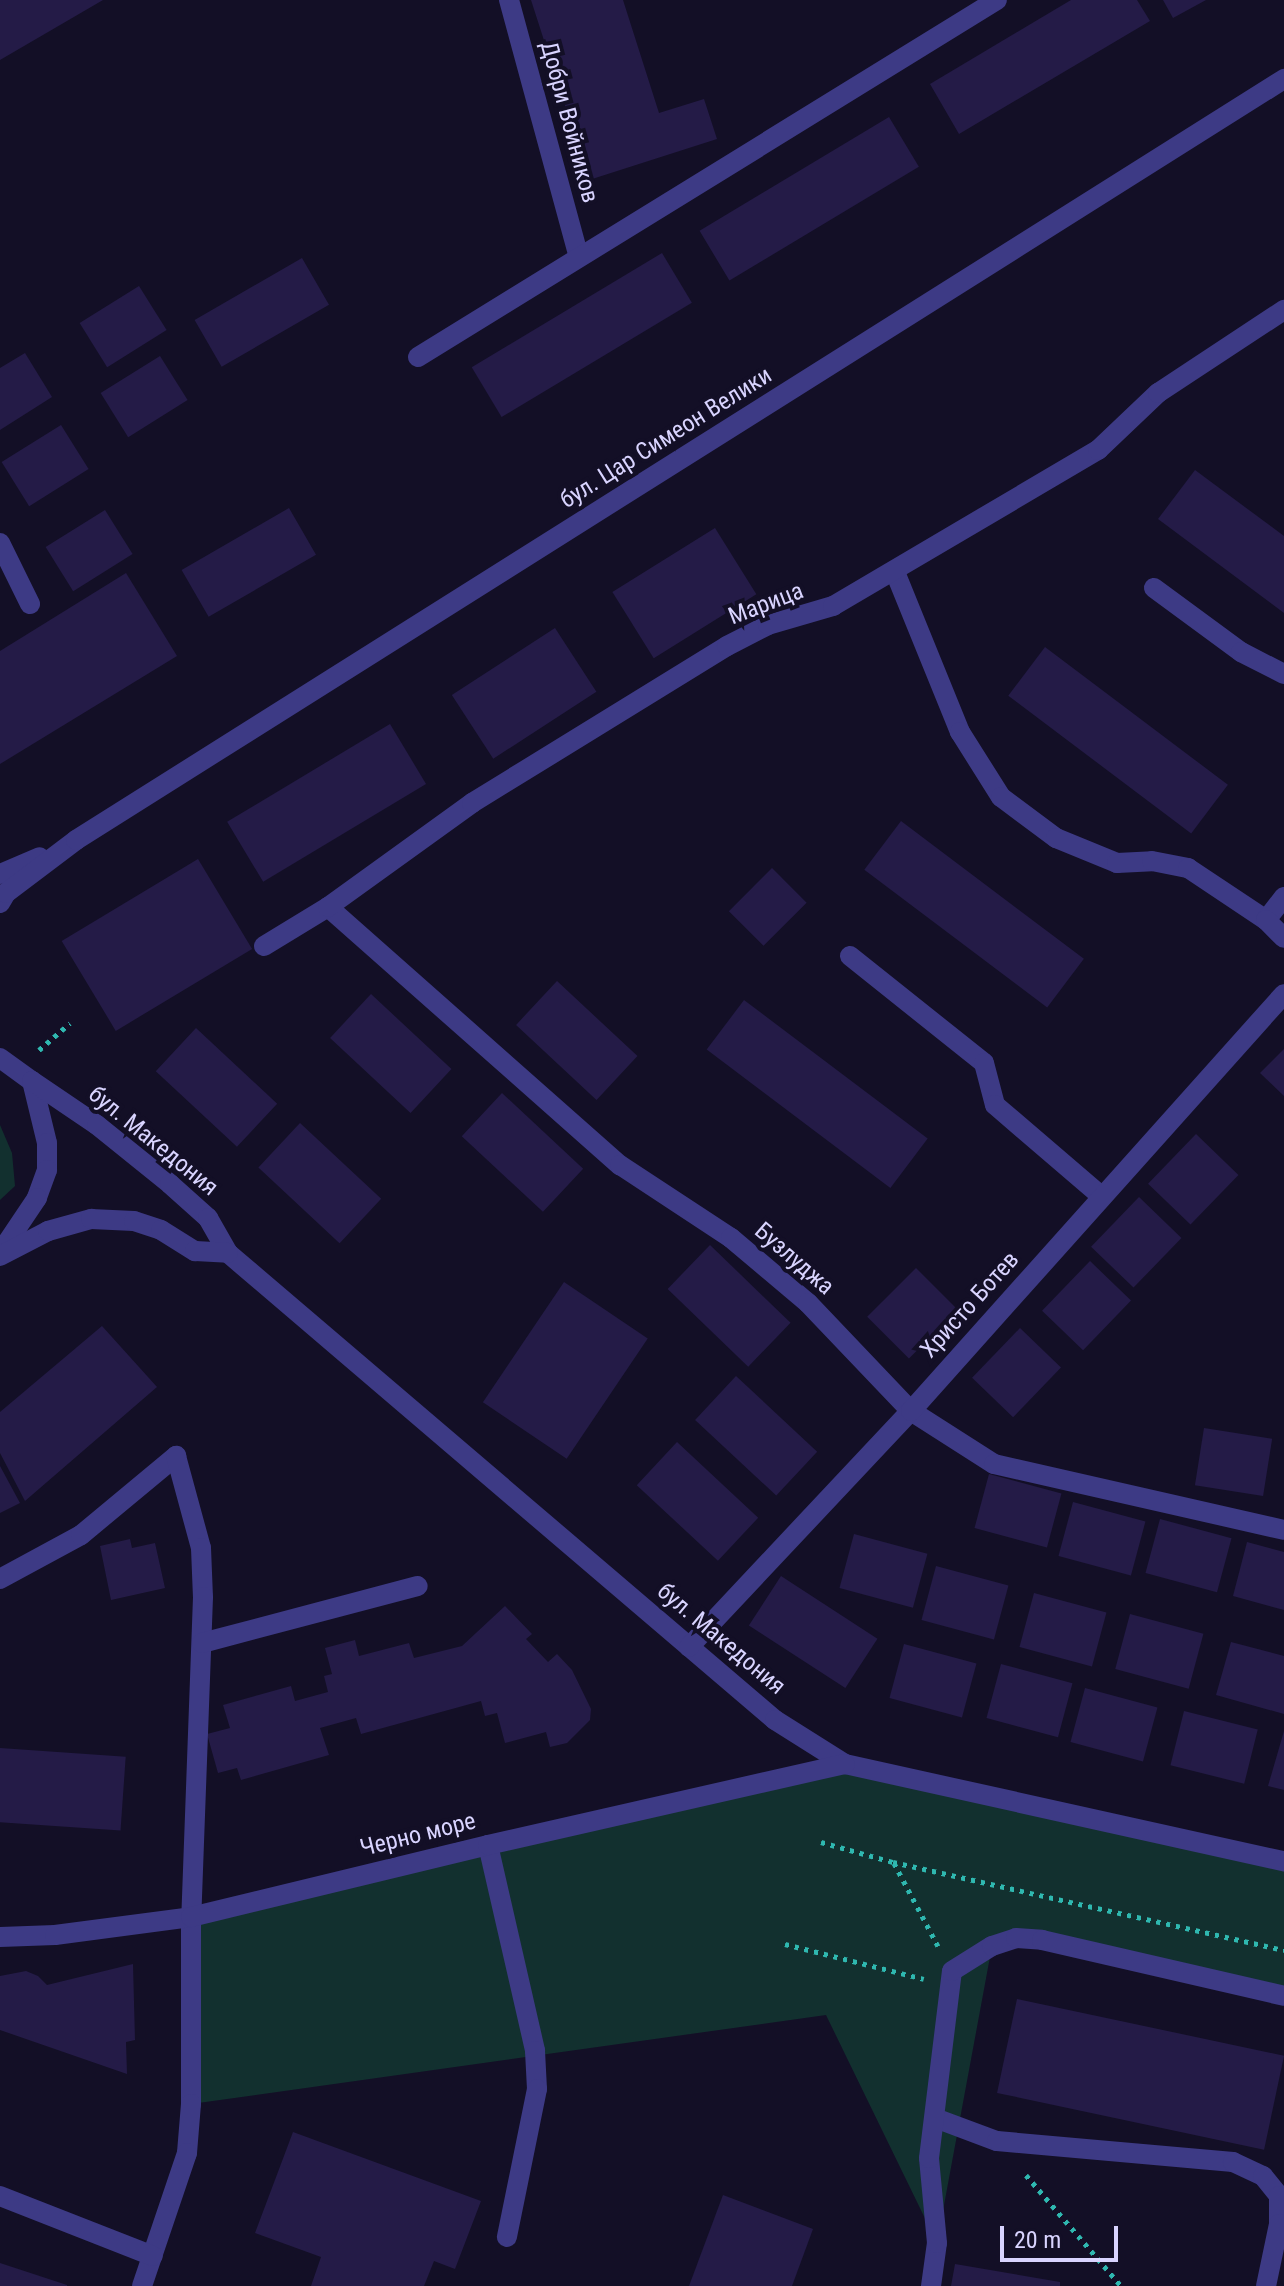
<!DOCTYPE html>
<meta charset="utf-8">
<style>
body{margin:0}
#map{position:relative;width:1284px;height:2286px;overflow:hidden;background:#130f26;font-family:"Roboto Condensed",sans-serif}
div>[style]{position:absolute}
.green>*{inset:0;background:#12302f}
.building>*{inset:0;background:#241b47;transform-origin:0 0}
.path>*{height:5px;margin-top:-2.5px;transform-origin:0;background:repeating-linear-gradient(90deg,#2fb8b0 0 4px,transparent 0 10px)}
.minor>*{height:20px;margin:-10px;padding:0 10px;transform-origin:10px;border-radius:10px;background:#3d3a85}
span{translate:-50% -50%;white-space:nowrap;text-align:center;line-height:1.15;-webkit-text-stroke:8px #130f26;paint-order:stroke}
.street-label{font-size:24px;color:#d9d4ff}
.scale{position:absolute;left:1000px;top:2226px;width:118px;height:36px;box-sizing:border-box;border:4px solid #d9d4ff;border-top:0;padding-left:10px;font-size:24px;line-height:28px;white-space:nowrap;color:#d9d4ff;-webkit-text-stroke:6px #130f26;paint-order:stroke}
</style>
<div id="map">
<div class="green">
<i style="clip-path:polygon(0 1125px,12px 1153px,15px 1186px,0 1200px)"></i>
<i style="clip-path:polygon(845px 1764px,1284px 1861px,1284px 1996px,1042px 1940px,992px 1946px,937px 2243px,826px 2015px,191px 2104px,191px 1918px)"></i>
</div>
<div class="building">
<i style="clip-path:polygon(0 0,103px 0,0 60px)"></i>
<i style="clip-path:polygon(531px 0,623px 0,659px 113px,704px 99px,717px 139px,589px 180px)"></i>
<i style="clip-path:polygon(1071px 0,1137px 0,1150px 21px,959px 134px,930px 84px)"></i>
<i style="clip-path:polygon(1163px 0,1206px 0,1173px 18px)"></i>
<i style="left:889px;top:117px;width:58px;height:221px;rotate:59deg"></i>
<i style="left:662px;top:253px;width:58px;height:222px;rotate:59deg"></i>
<i style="left:302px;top:258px;width:54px;height:124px;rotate:60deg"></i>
<i style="left:139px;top:286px;width:52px;height:70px;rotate:58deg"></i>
<i style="clip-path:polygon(25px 353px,52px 397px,0 430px,0 368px)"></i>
<i style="left:160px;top:356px;width:52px;height:70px;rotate:58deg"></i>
<i style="left:61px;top:425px;width:52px;height:70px;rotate:58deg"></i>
<i style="clip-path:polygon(1195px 470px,1284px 536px,1284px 613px,1158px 519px)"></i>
<i style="left:289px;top:508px;width:54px;height:124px;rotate:60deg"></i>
<i style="left:105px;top:510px;width:52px;height:70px;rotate:58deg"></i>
<i style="left:715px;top:528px;width:78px;height:121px;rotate:58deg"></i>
<i style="clip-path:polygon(126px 573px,177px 656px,0 764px,0 651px)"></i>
<i style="left:555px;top:628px;width:76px;height:123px;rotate:57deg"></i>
<i style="left:1045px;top:647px;width:229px;height:61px;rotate:37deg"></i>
<i style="left:390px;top:724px;width:70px;height:190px;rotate:59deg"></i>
<i style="left:901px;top:821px;width:229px;height:61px;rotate:37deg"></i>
<i style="left:198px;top:859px;width:105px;height:159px;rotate:59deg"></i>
<i style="left:772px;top:868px;width:49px;height:61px;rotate:45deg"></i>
<i style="left:557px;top:981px;width:110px;height:60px;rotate:43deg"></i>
<i style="left:371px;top:994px;width:110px;height:60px;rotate:43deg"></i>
<i style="left:744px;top:1000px;width:230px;height:62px;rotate:37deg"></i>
<i style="left:196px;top:1028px;width:111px;height:59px;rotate:43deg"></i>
<i style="clip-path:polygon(1284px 1049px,1284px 1096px,1260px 1073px)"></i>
<i style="left:502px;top:1093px;width:111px;height:59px;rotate:43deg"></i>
<i style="left:300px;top:1123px;width:111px;height:61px;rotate:43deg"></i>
<i style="left:1196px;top:1134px;width:59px;height:69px;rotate:44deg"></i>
<i style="left:1139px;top:1197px;width:59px;height:69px;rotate:44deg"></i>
<i style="left:710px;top:1245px;width:112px;height:61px;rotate:44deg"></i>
<i style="left:1090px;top:1261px;width:57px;height:69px;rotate:44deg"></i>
<i style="left:916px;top:1268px;width:59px;height:69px;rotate:45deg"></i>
<i style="left:564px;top:1282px;width:101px;height:145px;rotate:34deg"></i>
<i style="clip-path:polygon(102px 1326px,157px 1387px,25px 1501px,0 1453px,0 1412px)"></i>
<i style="left:1020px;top:1328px;width:57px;height:69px;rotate:44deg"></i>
<i style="left:736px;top:1376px;width:111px;height:60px;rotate:43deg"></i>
<i style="left:1204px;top:1428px;width:69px;height:58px;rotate:9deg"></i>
<i style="left:677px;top:1442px;width:111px;height:59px;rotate:43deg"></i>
<i style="clip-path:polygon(0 1466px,20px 1503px,0 1513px)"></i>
<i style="left:989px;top:1474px;width:75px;height:56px;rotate:15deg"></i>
<i style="left:1073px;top:1502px;width:75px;height:56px;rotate:15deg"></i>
<i style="left:1160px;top:1519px;width:74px;height:56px;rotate:15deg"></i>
<i style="left:854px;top:1534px;width:76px;height:56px;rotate:15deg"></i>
<i style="clip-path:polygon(130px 1539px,132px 1548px,155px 1543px,165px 1588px,111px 1600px,100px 1546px)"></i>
<i style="clip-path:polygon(1247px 1542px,1284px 1552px,1284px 1610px,1233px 1596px)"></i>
<i style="left:936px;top:1566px;width:75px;height:56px;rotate:15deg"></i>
<i style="left:781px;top:1576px;width:115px;height:59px;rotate:33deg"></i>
<i style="left:1034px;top:1593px;width:75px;height:56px;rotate:15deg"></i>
<i style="clip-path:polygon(505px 1606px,532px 1634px,526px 1639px,548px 1662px,557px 1654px,572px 1670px,591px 1709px,590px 1720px,567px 1743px,550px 1747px,546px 1732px,505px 1743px,497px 1713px,485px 1716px,481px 1701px,361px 1734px,356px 1718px,320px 1728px,329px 1755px,241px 1780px,237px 1768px,218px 1773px,207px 1734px,230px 1728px,223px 1705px,291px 1686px,295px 1701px,328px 1692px,324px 1676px,332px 1674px,325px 1648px,355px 1640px,359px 1656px,409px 1643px,414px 1658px,462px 1646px)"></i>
<i style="left:1130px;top:1614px;width:76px;height:57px;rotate:15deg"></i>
<i style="clip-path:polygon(1231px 1642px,1284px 1656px,1284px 1714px,1216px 1695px)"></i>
<i style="left:904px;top:1644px;width:75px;height:56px;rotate:15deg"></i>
<i style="left:1001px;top:1664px;width:74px;height:56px;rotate:15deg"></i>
<i style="left:1085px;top:1688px;width:75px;height:56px;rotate:15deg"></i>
<i style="left:1184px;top:1711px;width:76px;height:56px;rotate:14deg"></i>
<i style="clip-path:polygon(1284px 1731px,1284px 1790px,1268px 1786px)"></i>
<i style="left:0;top:1748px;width:126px;height:74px;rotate:4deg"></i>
<i style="clip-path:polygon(133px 1964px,135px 2040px,126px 2042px,127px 2074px,0 2030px,0 1976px,26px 1971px,38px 1976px,47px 1985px)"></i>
<i style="left:1017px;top:1999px;width:273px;height:96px;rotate:12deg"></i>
<i style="clip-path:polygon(293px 2132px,481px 2201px,455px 2269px,434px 2261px,424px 2286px,311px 2286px,321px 2257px,255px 2233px)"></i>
<i style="clip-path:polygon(723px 2195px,813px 2229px,792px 2286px,689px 2286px)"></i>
<i style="clip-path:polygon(0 2263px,67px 2285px,67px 2286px,0 2286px)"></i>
<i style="clip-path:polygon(955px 2264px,1060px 2282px,1060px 2286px,951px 2286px)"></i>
</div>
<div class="path">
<i style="left:39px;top:1050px;width:41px;rotate:-41.1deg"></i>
<i style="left:821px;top:1842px;width:75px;rotate:15.5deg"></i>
<i style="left:893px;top:1862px;width:401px;rotate:12.7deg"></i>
<i style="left:894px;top:1863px;width:94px;rotate:62.1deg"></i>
<i style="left:785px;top:1944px;width:143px;rotate:14.1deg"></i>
<i style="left:1026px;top:2175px;width:146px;rotate:49.4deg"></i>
</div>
<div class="minor">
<i style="left:509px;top:0;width:266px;rotate:74.8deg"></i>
<i style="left:418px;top:357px;width:680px;rotate:-31.66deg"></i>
<i style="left:0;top:543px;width:68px;rotate:63.8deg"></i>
<i style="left:895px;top:572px;width:173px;rotate:67.9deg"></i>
<i style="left:960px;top:732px;width:77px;rotate:57.8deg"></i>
<i style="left:1001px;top:797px;width:69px;rotate:36.7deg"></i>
<i style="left:1056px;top:838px;width:66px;rotate:22.3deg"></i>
<i style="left:1117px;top:863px;width:35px;rotate:-3deg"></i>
<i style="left:1152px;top:861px;width:37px;rotate:11deg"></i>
<i style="left:1188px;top:868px;width:94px;rotate:33.7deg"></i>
<i style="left:1154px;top:588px;width:108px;rotate:36.3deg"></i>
<i style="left:1241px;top:652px;width:48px;rotate:27.1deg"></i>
<i style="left:0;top:874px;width:43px;rotate:-23deg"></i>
<i style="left:1284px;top:897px;width:29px;rotate:128deg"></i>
<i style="left:1266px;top:920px;width:25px;rotate:45deg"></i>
<i style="left:0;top:903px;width:12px;rotate:-59deg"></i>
<i style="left:6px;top:893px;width:88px;rotate:-37.1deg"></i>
<i style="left:76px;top:840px;width:1428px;rotate:-32.21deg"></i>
<i style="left:328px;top:907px;width:390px;rotate:41.5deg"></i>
<i style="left:620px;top:1165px;width:133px;rotate:33.3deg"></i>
<i style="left:731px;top:1238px;width:101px;rotate:40.2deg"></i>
<i style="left:808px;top:1303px;width:149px;rotate:46.4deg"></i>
<i style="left:911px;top:1411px;width:98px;rotate:32.6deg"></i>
<i style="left:994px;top:1464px;width:297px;rotate:12.8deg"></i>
<i style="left:264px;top:946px;width:75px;rotate:-31.4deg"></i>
<i style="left:328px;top:907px;width:178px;rotate:-35.8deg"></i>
<i style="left:472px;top:803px;width:299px;rotate:-31.6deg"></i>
<i style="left:727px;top:646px;width:46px;rotate:-27.1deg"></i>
<i style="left:768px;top:625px;width:68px;rotate:-16.3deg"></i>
<i style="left:833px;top:606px;width:308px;rotate:-30.5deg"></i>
<i style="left:1098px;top:450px;width:83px;rotate:-43.5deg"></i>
<i style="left:1158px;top:393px;width:151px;rotate:-33.4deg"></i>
<i style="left:850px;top:956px;width:171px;rotate:38.6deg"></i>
<i style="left:984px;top:1063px;width:43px;rotate:75.3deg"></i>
<i style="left:995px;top:1105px;width:140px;rotate:40.6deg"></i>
<i style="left:0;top:1058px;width:39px;rotate:36deg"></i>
<i style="left:32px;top:1081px;width:64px;rotate:76.4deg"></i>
<i style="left:47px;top:1143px;width:27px;rotate:90deg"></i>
<i style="left:47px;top:1170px;width:30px;rotate:110deg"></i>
<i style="left:37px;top:1198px;width:66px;rotate:123.9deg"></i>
<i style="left:32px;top:1081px;width:78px;rotate:34.1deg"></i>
<i style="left:97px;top:1125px;width:94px;rotate:38.9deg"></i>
<i style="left:170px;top:1184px;width:51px;rotate:41.8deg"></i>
<i style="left:208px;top:1218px;width:40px;rotate:60.3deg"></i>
<i style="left:228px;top:1253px;width:719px;rotate:40.49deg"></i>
<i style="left:775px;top:1720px;width:83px;rotate:32.2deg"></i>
<i style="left:845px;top:1764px;width:450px;rotate:12.5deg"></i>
<i style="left:0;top:1256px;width:54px;rotate:-27.5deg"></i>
<i style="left:48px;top:1231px;width:45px;rotate:-15.6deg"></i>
<i style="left:91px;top:1219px;width:43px;rotate:2.7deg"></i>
<i style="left:134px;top:1221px;width:28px;rotate:18deg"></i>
<i style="left:161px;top:1230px;width:40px;rotate:32deg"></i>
<i style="left:195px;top:1251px;width:33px;rotate:3deg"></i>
<i style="left:0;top:1579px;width:92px;rotate:-28.5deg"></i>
<i style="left:81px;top:1535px;width:124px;rotate:-39.7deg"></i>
<i style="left:176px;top:1456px;width:95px;rotate:74.8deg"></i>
<i style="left:201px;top:1548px;width:49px;rotate:87.7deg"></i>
<i style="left:203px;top:1597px;width:320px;rotate:92.1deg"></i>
<i style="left:191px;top:1917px;width:187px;rotate:90deg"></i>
<i style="left:191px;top:2104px;width:49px;rotate:94.7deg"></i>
<i style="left:187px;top:2153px;width:140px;rotate:108.7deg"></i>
<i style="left:202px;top:1643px;width:223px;rotate:-14.8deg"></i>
<i style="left:689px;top:1647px;width:324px;rotate:-46.8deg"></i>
<i style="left:911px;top:1411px;width:559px;rotate:-48.19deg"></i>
<i style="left:488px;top:1845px;width:211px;rotate:77.1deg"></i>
<i style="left:535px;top:2051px;width:38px;rotate:87deg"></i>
<i style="left:537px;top:2089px;width:151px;rotate:101.5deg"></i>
<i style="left:0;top:1937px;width:55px;rotate:-2.1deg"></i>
<i style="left:55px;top:1935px;width:137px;rotate:-7.5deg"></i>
<i style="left:191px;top:1917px;width:306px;rotate:-13.6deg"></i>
<i style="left:488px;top:1845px;width:366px;rotate:-12.8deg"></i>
<i style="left:935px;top:2118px;width:66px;rotate:20.4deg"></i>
<i style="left:997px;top:2141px;width:237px;rotate:5.1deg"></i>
<i style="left:1233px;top:2162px;width:33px;rotate:25deg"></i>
<i style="left:1263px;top:2176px;width:26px;rotate:51deg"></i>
<i style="left:1279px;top:2196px;width:28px;rotate:90deg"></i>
<i style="left:1279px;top:2224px;width:63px;rotate:101.8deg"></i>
<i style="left:0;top:2196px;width:164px;rotate:21.4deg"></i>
<i style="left:931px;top:2286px;width:43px;rotate:-82.1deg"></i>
<i style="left:937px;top:2243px;width:85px;rotate:-95.4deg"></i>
<i style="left:929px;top:2158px;width:188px;rotate:-83deg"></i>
<i style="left:952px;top:1971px;width:47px;rotate:-32deg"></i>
<i style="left:992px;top:1946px;width:25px;rotate:-18deg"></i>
<i style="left:1016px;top:1938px;width:26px;rotate:4deg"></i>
<i style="left:1042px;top:1940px;width:248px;rotate:13deg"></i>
</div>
<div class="street-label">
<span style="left:569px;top:122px;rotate:75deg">Добри Войников</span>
<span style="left:666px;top:438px;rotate:-32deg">бул. Цар Симеон Велики</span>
<span style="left:766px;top:604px;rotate:-21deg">Марица</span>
<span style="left:153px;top:1141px;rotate:39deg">бул. Македония</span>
<span style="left:794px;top:1259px;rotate:41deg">Бузлуджа</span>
<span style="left:970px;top:1305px;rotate:-48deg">Христо Ботев</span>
<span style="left:721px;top:1639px;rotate:40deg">бул. Македония</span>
<span style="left:418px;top:1835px;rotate:-14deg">Черно море</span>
</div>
<div class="scale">20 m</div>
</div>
